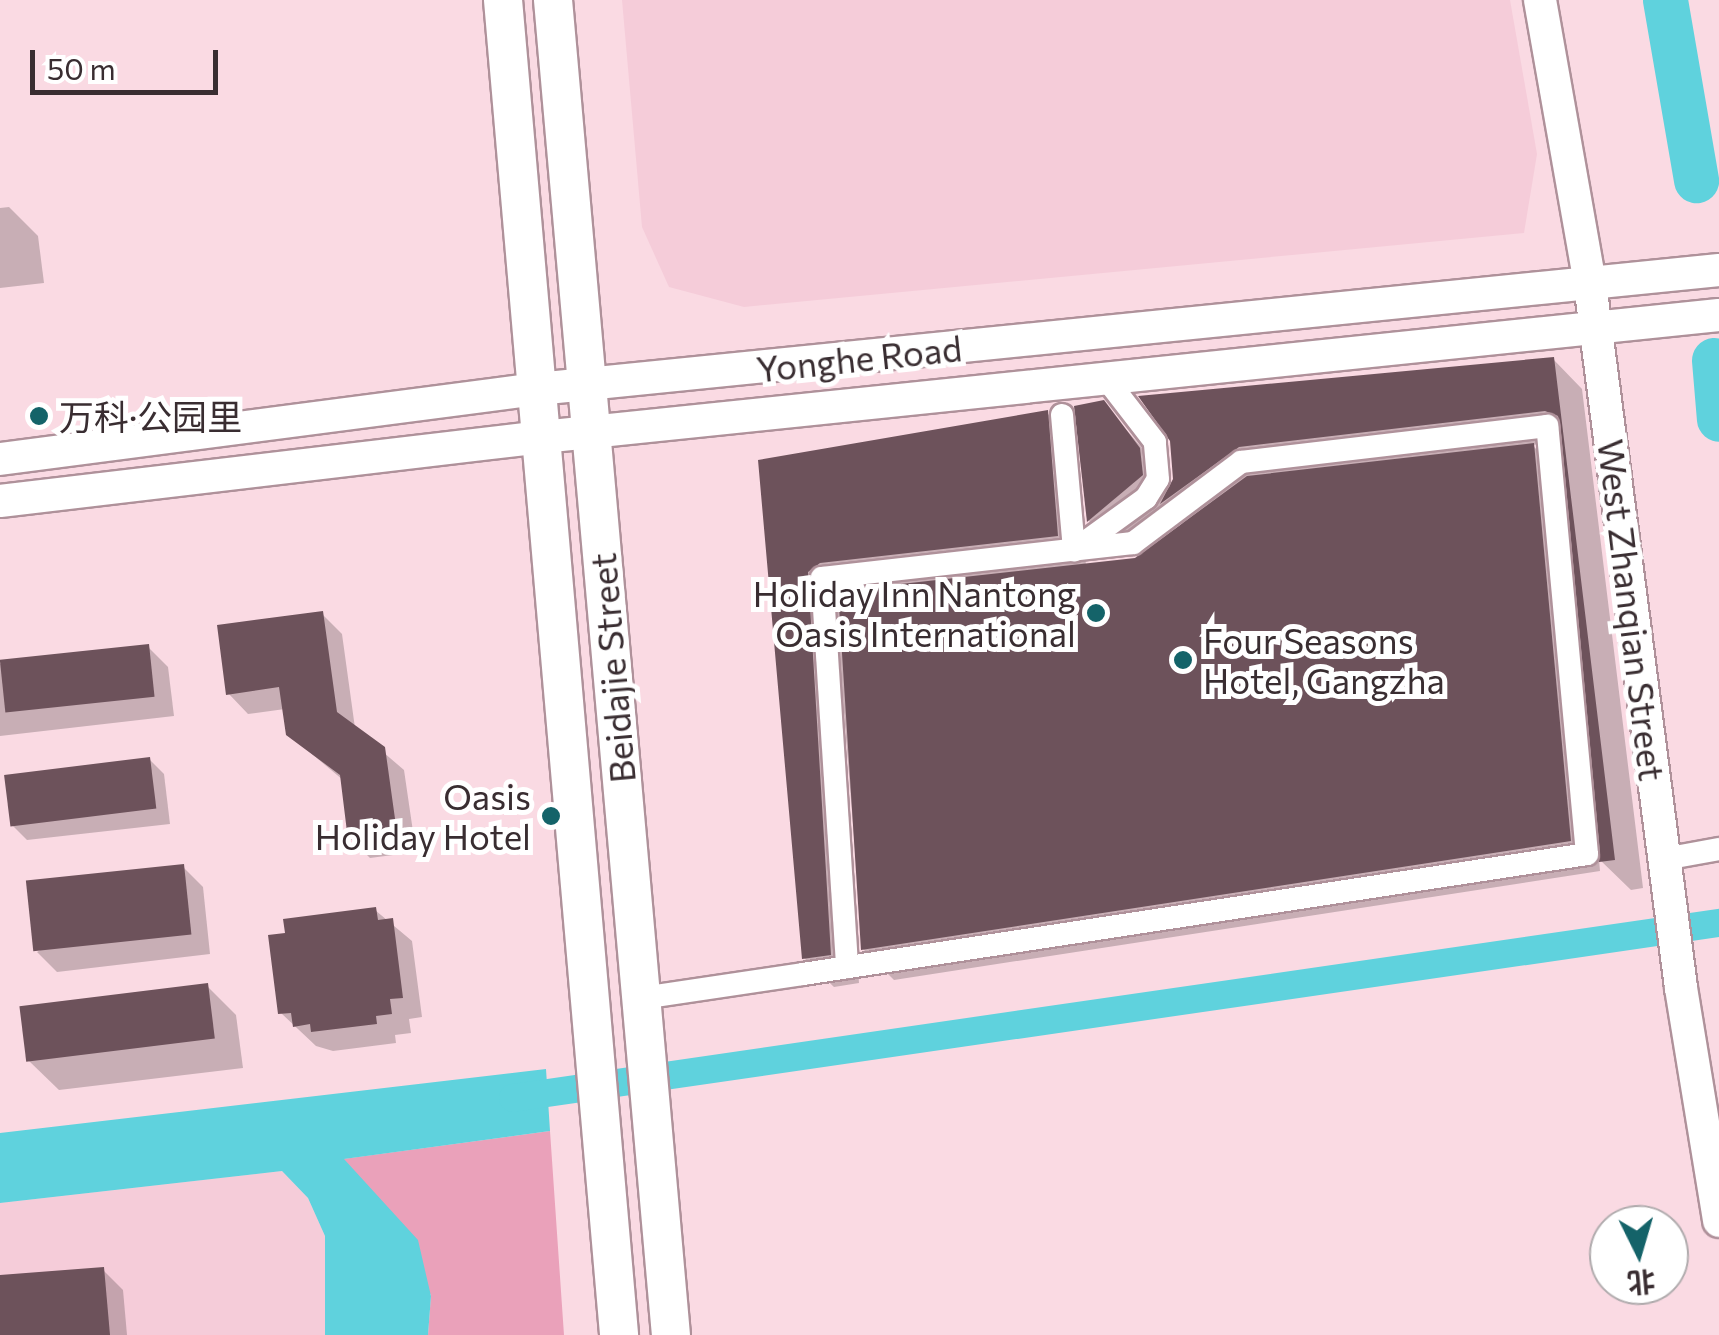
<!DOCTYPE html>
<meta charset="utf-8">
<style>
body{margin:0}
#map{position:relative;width:1719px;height:1335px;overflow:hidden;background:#fadae3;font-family:Commissioner,"Noto Sans SC",sans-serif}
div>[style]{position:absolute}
.built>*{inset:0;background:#f5ccd9}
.green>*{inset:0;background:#eaa1ba}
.water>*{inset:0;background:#5fd2dd}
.shadow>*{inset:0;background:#0003}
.canal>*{height:28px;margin:-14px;padding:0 14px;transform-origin:14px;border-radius:14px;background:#5fd2dd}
.river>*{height:45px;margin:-22.5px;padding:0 22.5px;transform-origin:22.5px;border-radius:22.5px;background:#5fd2dd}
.building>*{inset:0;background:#6d525b;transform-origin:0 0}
.roads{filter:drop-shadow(2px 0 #af919a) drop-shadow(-2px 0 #af919a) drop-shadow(0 2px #af919a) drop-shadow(0 -2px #af919a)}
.street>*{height:22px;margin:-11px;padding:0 11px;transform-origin:11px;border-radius:11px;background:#fff}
.secondary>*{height:32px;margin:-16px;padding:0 16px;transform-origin:16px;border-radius:16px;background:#fff}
.primary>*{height:38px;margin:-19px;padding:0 19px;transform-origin:19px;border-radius:19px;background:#fff}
.dots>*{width:28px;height:28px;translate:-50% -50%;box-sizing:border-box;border:5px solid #fff;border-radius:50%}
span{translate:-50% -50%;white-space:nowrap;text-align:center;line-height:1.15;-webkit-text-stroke:10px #fff;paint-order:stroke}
.street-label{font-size:35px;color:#392d31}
.poi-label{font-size:35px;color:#392d31}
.left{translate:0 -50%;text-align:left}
.right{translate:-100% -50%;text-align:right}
.north{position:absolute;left:1589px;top:1205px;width:100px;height:100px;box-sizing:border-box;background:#fff;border:2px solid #b0abad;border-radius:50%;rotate:175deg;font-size:28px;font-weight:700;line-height:40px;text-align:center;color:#392d31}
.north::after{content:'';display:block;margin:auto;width:35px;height:45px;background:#146369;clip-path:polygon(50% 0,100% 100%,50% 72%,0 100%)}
.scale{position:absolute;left:30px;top:50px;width:188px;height:45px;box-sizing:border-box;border:5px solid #392d31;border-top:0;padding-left:12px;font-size:30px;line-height:35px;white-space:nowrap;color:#392d31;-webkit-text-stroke:8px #fff;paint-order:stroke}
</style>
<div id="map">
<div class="built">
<i style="clip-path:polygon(622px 0,1510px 0,1537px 154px,1524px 233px,744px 307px,669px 287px,642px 227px)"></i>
<i style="clip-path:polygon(282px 1171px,308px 1198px,325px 1236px,325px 1335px,0 1335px,0 1203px)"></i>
</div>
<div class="green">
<i style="clip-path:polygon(550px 1131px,564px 1335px,428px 1335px,431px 1295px,343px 1159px)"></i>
</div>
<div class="water">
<i style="clip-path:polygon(546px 1069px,550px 1131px,344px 1159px,418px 1240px,431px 1296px,428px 1335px,325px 1335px,325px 1236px,308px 1198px,282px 1171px,0 1203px,0 1133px)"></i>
</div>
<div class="shadow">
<i style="clip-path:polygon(9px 207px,38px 236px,44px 283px,0 288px,0 208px)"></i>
<i style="clip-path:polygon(evenodd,1553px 359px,1582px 389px,1643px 888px,1631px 890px,1599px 859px,1600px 871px,894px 980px,863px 949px,839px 650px,859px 983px,834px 987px,804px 958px,761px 462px,1047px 413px,1076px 442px,1086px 566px,1136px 560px,1184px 525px,1168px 509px,1118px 550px,1089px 521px,1079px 413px,1103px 403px,1169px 479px,1170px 491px,1175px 480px,1172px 440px,1553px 359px,1563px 441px,1567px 479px,1532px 445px,1563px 441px)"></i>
<i style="clip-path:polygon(322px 614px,342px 634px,355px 728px,404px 770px,416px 852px,370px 858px,350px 838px,343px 780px,288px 734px,285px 709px,248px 714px,228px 693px)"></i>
<i style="clip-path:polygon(148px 647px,168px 667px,174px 716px,0 736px,0 664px)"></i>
<i style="clip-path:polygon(149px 759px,164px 774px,170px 824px,27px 840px,12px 825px)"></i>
<i style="clip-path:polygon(183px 867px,203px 887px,210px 954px,57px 972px,37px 952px)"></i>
<i style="clip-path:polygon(375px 910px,412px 941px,422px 1017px,409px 1019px,411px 1033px,395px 1035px,396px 1043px,333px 1051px,316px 1046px,281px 1013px)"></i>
<i style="clip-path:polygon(207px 986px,236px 1015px,243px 1068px,59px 1090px,29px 1061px)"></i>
<i style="clip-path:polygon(103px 1270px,123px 1290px,127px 1335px,0 1335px,0 1278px)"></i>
</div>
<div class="canal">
<i style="left:513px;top:1098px;width:1219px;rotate:-8.26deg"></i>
</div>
<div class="river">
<i style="left:1665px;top:0;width:183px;rotate:80.2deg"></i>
<i style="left:1714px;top:360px;width:59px;rotate:85.2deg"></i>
</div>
<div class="building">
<i style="clip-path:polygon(1554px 357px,1615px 860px,1599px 862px,1558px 416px,1545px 411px,1239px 447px,1160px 504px,1173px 479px,1170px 441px,1138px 396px)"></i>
<i style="clip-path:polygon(1104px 400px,1140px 448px,1143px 475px,1087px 522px,1074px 406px)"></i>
<i style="clip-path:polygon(1048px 410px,1058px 536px,820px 563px,808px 572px,831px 955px,802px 959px,758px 460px)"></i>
<i style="clip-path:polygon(1534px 443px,1571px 841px,861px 950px,838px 591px,1135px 558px,1247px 476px)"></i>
<i style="clip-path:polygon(323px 611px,337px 712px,385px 747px,397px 833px,348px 840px,340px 775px,286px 735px,279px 687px,226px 695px,217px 625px)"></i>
<i style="left:149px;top:644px;width:53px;height:150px;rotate:84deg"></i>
<i style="left:150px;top:757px;width:52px;height:147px;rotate:83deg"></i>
<i style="left:184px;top:864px;width:71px;height:159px;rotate:84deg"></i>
<i style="clip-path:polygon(376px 907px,378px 920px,393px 918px,403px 998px,390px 999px,392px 1014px,376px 1016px,377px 1024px,311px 1032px,310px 1024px,293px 1027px,291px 1013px,278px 1014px,268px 935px,285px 933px,283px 919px)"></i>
<i style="left:208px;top:983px;width:56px;height:190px;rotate:83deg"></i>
<i style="clip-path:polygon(104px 1267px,110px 1335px,0 1335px,0 1275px)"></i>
</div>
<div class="roads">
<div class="street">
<i style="left:1062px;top:415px;width:136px;rotate:84.9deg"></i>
<i style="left:1077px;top:548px;width:85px;rotate:-35.9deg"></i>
<i style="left:1146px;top:498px;width:22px;rotate:-58deg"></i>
<i style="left:1158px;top:479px;width:37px;rotate:-95deg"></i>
<i style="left:1155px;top:442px;width:78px;rotate:-127.7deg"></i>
<i style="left:1664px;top:859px;width:56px;rotate:-10.3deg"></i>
<i style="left:642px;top:998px;width:163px;rotate:-8.5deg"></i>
<i style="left:803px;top:974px;width:793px;rotate:-8.7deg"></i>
<i style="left:1587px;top:854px;width:430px;rotate:-95.3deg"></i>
<i style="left:1547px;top:426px;width:308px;rotate:173.3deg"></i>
<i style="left:1241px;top:462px;width:135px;rotate:143.1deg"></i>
<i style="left:1133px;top:543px;width:313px;rotate:173.6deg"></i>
<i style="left:822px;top:578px;width:390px;rotate:86.3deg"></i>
</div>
<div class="secondary">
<i style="left:1540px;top:0;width:288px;rotate:80deg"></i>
<i style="left:1590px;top:284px;width:710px;rotate:82.63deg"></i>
<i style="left:1681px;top:988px;width:236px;rotate:80.7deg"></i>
<i style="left:0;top:459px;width:542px;rotate:-7.43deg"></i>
<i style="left:537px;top:389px;width:1188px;rotate:-5.75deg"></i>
<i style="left:0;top:501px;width:546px;rotate:-6.73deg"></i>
<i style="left:542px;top:437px;width:1183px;rotate:-5.92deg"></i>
</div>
<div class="primary">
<i style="left:503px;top:0;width:1340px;rotate:85.03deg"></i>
<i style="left:553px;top:0;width:1340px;rotate:84.95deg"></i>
</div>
</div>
<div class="dots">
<i style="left:39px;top:416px;background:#146369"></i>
<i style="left:1096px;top:613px;background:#146369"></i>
<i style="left:1183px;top:660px;background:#146369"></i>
<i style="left:551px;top:816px;background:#146369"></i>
</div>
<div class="street-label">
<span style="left:859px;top:358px;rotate:-6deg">Yonghe Road</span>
<span style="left:1632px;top:610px;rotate:83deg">West Zhanqian Street</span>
<span style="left:612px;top:668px;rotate:-95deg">Beidajie Street</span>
</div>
<div class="poi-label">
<span class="left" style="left:59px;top:416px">万科·公园里</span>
<span class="right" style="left:1076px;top:613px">Holiday Inn Nantong<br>Oasis International</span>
<span class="left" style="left:1203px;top:660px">Four Seasons<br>Hotel, Gangzha</span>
<span class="right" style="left:531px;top:816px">Oasis<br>Holiday Hotel</span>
</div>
<div class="north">北</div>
<div class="scale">50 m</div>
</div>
